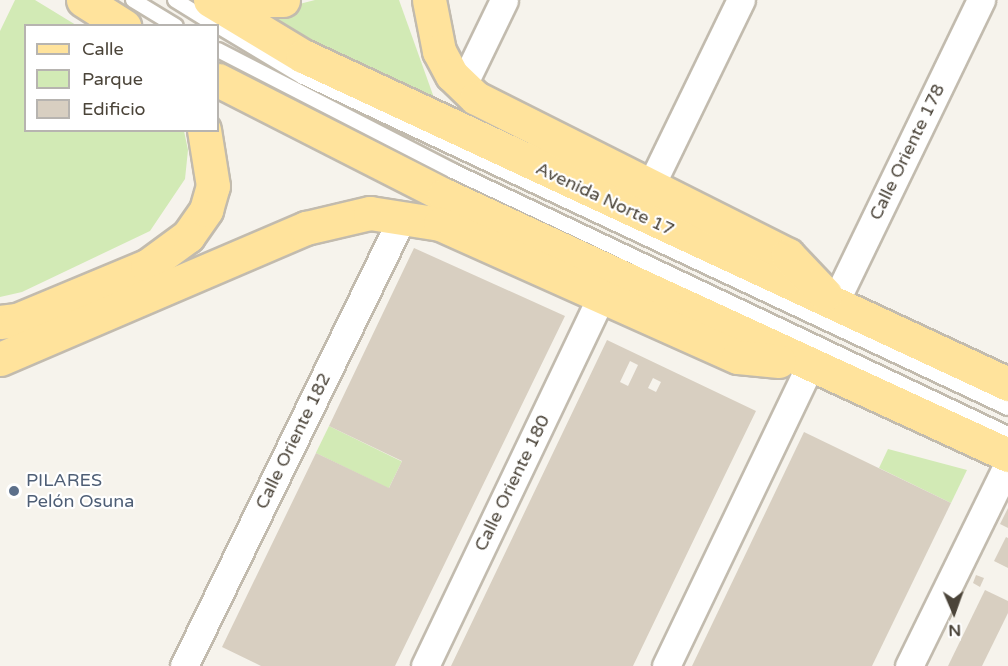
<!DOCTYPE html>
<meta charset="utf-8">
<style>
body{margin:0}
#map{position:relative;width:1008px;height:666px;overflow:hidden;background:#f6f3ec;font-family:"Varela Round",sans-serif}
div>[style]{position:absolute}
.green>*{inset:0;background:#d2eab5;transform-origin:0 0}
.building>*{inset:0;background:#d8cfc1}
.roads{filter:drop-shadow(2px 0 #c2bbae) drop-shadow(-2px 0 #c2bbae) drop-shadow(0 2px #c2bbae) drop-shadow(0 -2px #c2bbae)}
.service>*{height:14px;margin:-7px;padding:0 7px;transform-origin:7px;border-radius:7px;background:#fff}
.minor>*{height:27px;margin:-13.5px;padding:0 13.5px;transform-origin:13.5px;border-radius:13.5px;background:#fff}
.primary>*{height:33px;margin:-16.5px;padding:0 16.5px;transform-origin:16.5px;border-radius:16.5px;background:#ffe39c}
.dots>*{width:16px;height:16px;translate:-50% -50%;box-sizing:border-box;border:3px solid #fff;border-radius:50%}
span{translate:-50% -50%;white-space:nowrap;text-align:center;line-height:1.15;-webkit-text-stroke:4.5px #fff;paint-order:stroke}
.street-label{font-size:18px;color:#4b4439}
.service-label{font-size:18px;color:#4e5e75}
.left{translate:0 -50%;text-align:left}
.legend{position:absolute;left:24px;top:24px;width:195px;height:108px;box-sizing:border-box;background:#fff;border:2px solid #b7b4b0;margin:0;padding:8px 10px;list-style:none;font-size:18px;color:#4b4439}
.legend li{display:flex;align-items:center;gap:12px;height:30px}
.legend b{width:30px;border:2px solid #b7b4b0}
.north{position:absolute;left:924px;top:582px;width:60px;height:60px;-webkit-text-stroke:4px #fff;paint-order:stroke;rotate:178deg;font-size:16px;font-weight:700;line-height:24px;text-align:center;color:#4b4439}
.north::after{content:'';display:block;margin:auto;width:21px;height:27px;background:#4b4439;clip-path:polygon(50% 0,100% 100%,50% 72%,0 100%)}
</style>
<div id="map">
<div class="green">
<i style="clip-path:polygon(15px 0,35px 0,76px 25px,26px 26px,26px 130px,184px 131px,188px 150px,185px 179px,150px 231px,22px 292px,0 297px,0 31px)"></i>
<i style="clip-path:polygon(315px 0,399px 0,438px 109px,266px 25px,268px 12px)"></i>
<i style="left:329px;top:426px;width:81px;height:30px;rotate:26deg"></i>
<i style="clip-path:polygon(888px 449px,967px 470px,951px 503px,879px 468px)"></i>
</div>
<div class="building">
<i style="clip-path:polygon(414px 248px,565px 316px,395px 666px,261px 666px,222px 647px,316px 453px,389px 488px,402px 461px,329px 426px)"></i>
<i style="clip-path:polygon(evenodd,607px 340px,756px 411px,723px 479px,633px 666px,451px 666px,607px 340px,630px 361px,638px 365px,628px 386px,620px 382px,630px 361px,607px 340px,653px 378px,661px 382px,656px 392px,648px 388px,653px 378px)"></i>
<i style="clip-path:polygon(804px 432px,951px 503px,872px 666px,692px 666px)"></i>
<i style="clip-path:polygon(1008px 508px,1008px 528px,1000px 524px)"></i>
<i style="clip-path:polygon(1006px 537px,1008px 538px,1008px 568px,994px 561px)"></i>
<i style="clip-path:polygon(976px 575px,984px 578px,980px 587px,973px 583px)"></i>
<i style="clip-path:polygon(985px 590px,1008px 601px,1008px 613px,982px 666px,948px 666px)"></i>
</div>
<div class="roads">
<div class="service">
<i style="left:133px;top:0;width:50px;rotate:31.2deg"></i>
<i style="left:175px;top:0;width:49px;rotate:31.8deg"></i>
<i style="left:218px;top:26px;width:99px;rotate:31deg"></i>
<i style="left:303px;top:77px;width:779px;rotate:25.15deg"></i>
<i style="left:218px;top:50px;width:264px;rotate:27.2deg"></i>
<i style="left:453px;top:171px;width:614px;rotate:25.36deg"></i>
</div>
<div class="minor">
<i style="left:463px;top:85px;width:94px;rotate:-64.2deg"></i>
<i style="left:650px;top:187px;width:208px;rotate:-64.1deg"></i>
<i style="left:834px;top:304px;width:338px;rotate:-64.2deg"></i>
<i style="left:184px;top:666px;width:500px;rotate:-64.05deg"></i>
<i style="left:425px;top:666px;width:407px;rotate:-64.5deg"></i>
<i style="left:666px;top:666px;width:335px;rotate:-64.4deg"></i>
<i style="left:909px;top:666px;width:225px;rotate:-63.9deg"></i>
</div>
<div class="primary">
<i style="left:83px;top:0;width:49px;rotate:32.4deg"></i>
<i style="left:210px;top:0;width:109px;rotate:31.1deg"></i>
<i style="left:303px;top:56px;width:778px;rotate:24.95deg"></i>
<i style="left:235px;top:0;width:48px"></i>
<i style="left:429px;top:0;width:52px;rotate:78.9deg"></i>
<i style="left:439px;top:51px;width:27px;rotate:62deg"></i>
<i style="left:452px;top:75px;width:33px;rotate:44deg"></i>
<i style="left:476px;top:98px;width:349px;rotate:26.7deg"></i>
<i style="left:788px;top:255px;width:54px;rotate:46.5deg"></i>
<i style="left:218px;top:80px;width:254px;rotate:27deg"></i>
<i style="left:444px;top:195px;width:621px;rotate:24.75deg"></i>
<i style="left:0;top:322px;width:17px;rotate:-7deg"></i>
<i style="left:17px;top:320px;width:141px;rotate:-22.6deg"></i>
<i style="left:147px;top:266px;width:51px;rotate:-36.2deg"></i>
<i style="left:188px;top:236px;width:32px;rotate:-55deg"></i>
<i style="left:206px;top:210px;width:25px;rotate:-74deg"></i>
<i style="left:213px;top:186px;width:57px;rotate:-99.1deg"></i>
<i style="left:0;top:359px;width:333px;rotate:-23.2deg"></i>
<i style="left:306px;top:228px;width:66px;rotate:-13.2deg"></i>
<i style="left:370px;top:213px;width:71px;rotate:8.9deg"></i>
<i style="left:440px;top:224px;width:326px;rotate:24.1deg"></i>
<i style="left:738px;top:357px;width:41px;rotate:5.6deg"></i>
</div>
</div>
<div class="dots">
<i style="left:14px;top:491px;background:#5c6f8a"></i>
</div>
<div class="street-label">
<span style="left:907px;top:152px;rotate:-64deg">Calle Oriente 178</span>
<span style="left:605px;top:199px;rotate:25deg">Avenida Norte 17</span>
<span style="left:293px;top:441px;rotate:-64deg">Calle Oriente 182</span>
<span style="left:512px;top:483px;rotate:-64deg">Calle Oriente 180</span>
</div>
<div class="service-label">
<span class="left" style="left:26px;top:491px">PILARES<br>Pelón Osuna</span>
</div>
<ul class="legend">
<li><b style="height:8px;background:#ffe39c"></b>Calle</li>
<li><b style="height:16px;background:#d2eab5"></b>Parque</li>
<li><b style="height:16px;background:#d8cfc1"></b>Edificio</li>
</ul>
<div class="north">N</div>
</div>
